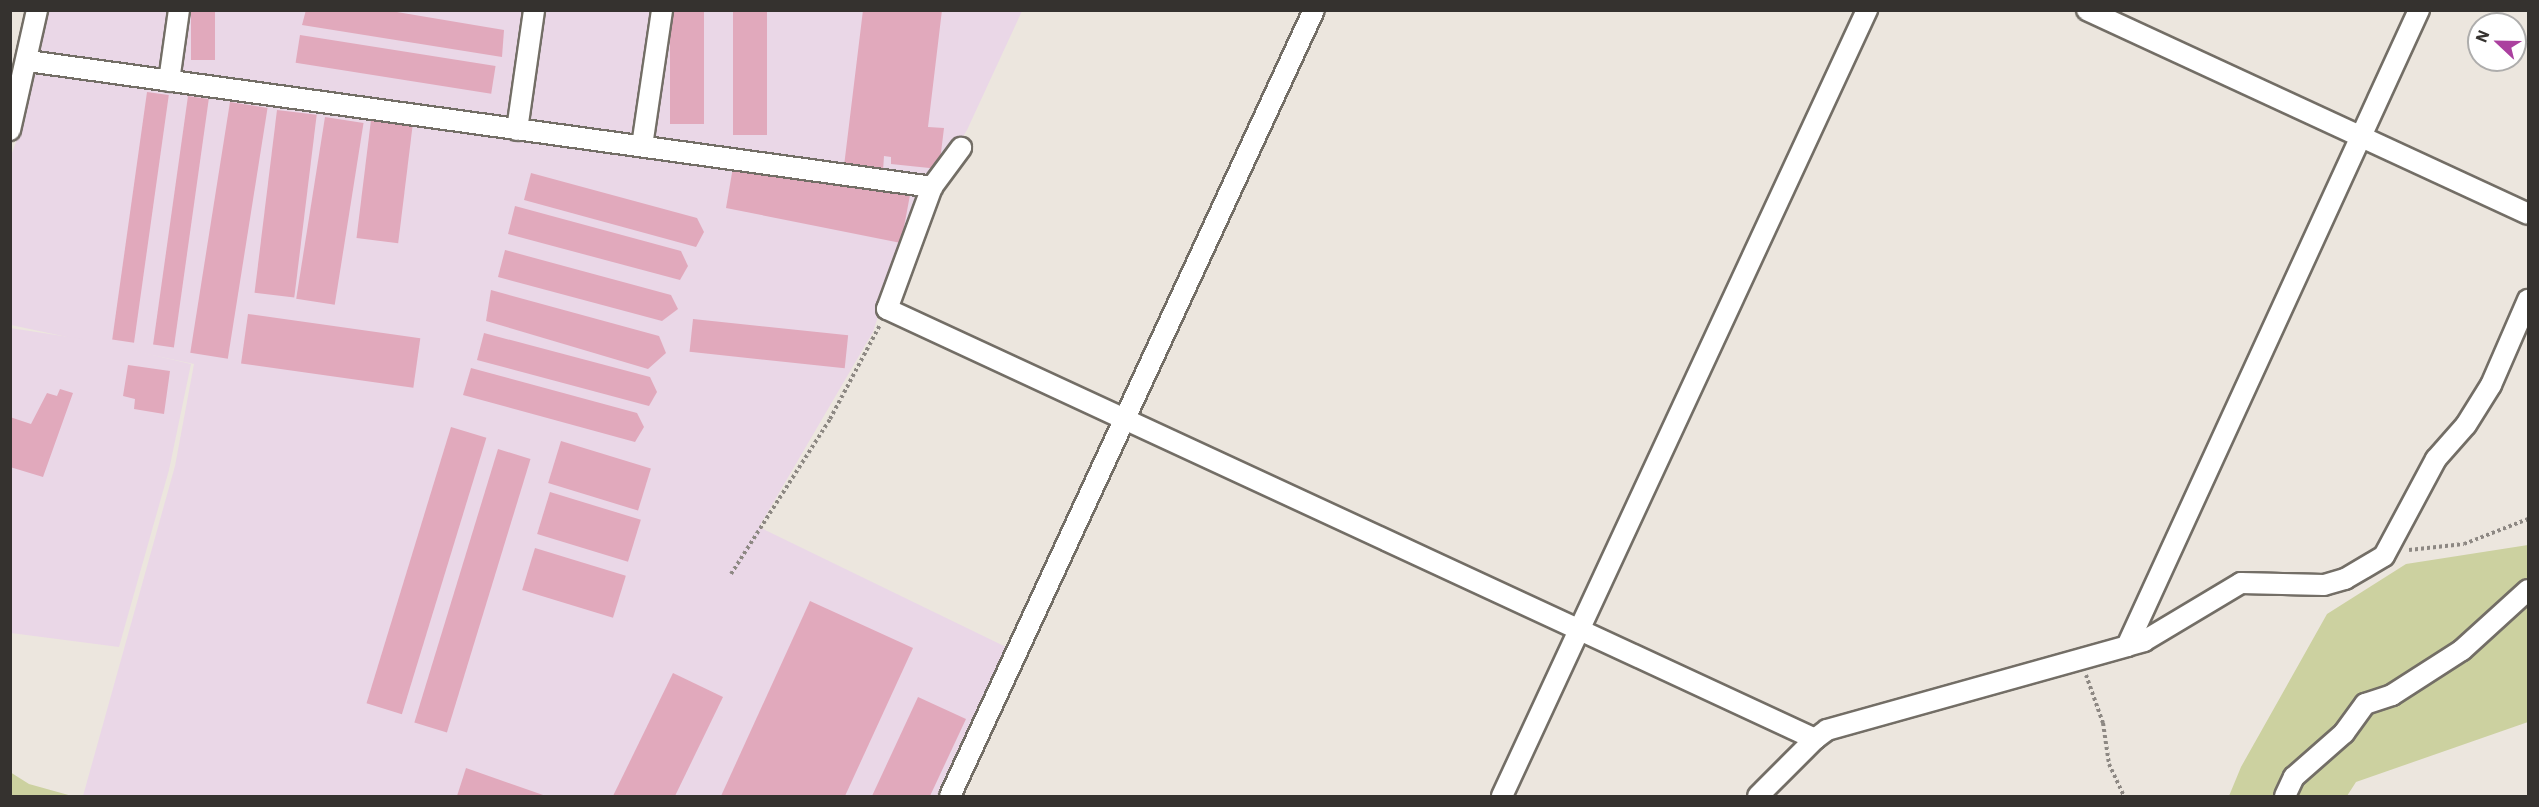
<!DOCTYPE html>
<style>
body{margin:0}
#map{position:relative;width:2539px;height:807px;overflow:hidden;background:#ece6de;font-family:"IBM Plex Sans",sans-serif}
div>[style]{position:absolute}
.industrial>*{inset:0;background:#ead7e7}
.green>*{inset:0;background:#ccd1a0}
.building>*{inset:0;background:#e1a9bc;transform-origin:0 0}
.path>*{height:4px;margin-top:-2px;transform-origin:0;background:repeating-linear-gradient(90deg,#8d8883 0 3px,transparent 0 6px)}
.roads{filter:drop-shadow(2px 0 #736e66) drop-shadow(-2px 0 #736e66) drop-shadow(0 2px #736e66) drop-shadow(0 -2px #736e66)}
.minor>*{height:20px;margin:-10px;padding:0 10px;transform-origin:10px;border-radius:10px;background:#fff}
span{translate:-50% -50%;white-space:nowrap;text-align:center;line-height:1.15;-webkit-text-stroke:6px #fff;paint-order:stroke}
.frame{position:absolute;inset:0;border:12px solid #35322f;pointer-events:none}
.north{position:absolute;left:2467px;top:12px;width:60px;height:60px;box-sizing:border-box;background:#fff;border:2px solid #aeadac;border-radius:50%;rotate:292deg;font-size:16px;font-weight:700;line-height:24px;text-align:center;color:#35322f}
.north::after{content:'';display:block;margin:auto;width:21px;height:27px;background:#ab409f;clip-path:polygon(50% 0,100% 100%,50% 72%,0 100%)}
</style>
<div id="map">
<div class="industrial">
<i style="clip-path:polygon(47px 11px,1022px 11px,967px 130px,904px 236px,873px 332px,759px 527px,1006px 647px,937px 796px,83px 796px,175px 466px,194px 364px,11px 325px,10px 158px,23px 124px)"></i>
<i style="clip-path:polygon(10px 328px,89px 340px,191px 364px,169px 470px,119px 647px,11px 633px)"></i>
</div>
<div class="green">
<i style="clip-path:polygon(2528px 545px,2528px 722px,2356px 782px,2347px 796px,2229px 796px,2241px 767px,2327px 614px,2406px 564px)"></i>
<i style="clip-path:polygon(10px 772px,29px 784px,72px 796px,11px 796px)"></i>
</div>
<div class="building">
<i style="left:191px;top:10px;width:24px;height:50px"></i>
<i style="clip-path:polygon(306px 10px,385px 10px,504px 30px,502px 57px,302px 25px)"></i>
<i style="left:670px;top:10px;width:34px;height:114px"></i>
<i style="left:733px;top:10px;width:34px;height:125px"></i>
<i style="clip-path:polygon(863px 10px,942px 10px,928px 127px,944px 128px,939px 169px,891px 164px,891px 157px,884px 156px,883px 171px,844px 166px)"></i>
<i style="left:300px;top:35px;width:198px;height:28px;rotate:9deg"></i>
<i style="left:147px;top:92px;width:22px;height:250px;rotate:8deg"></i>
<i style="left:188px;top:96px;width:21px;height:251px;rotate:8deg"></i>
<i style="left:230px;top:102px;width:38px;height:254px;rotate:9deg"></i>
<i style="left:277px;top:110px;width:40px;height:184px;rotate:7deg"></i>
<i style="left:325px;top:117px;width:39px;height:184px;rotate:9deg"></i>
<i style="left:371px;top:120px;width:42px;height:119px;rotate:7deg"></i>
<i style="clip-path:polygon(733px 167px,910px 195px,901px 243px,726px 208px)"></i>
<i style="clip-path:polygon(531px 173px,697px 218px,704px 232px,696px 247px,524px 200px)"></i>
<i style="clip-path:polygon(515px 206px,681px 251px,688px 266px,680px 280px,508px 234px)"></i>
<i style="clip-path:polygon(505px 250px,671px 295px,678px 309px,662px 321px,498px 277px)"></i>
<i style="clip-path:polygon(491px 290px,659px 336px,666px 353px,648px 369px,486px 321px)"></i>
<i style="left:248px;top:314px;width:174px;height:50px;rotate:8deg"></i>
<i style="left:693px;top:319px;width:156px;height:33px;rotate:6deg"></i>
<i style="clip-path:polygon(484px 333px,650px 377px,657px 392px,649px 406px,477px 360px)"></i>
<i style="clip-path:polygon(128px 365px,170px 371px,164px 414px,134px 409px,135px 399px,123px 396px)"></i>
<i style="clip-path:polygon(471px 368px,637px 413px,644px 427px,635px 442px,463px 395px)"></i>
<i style="clip-path:polygon(60px 389px,73px 393px,43px 477px,10px 467px,10px 417px,31px 424px,47px 393px,57px 396px)"></i>
<i style="left:451px;top:427px;width:37px;height:289px;rotate:17deg"></i>
<i style="left:561px;top:441px;width:94px;height:44px;rotate:17deg"></i>
<i style="left:498px;top:449px;width:34px;height:286px;rotate:17deg"></i>
<i style="left:550px;top:492px;width:95px;height:44px;rotate:17deg"></i>
<i style="left:535px;top:548px;width:95px;height:44px;rotate:17deg"></i>
<i style="clip-path:polygon(810px 601px,913px 648px,845px 796px,721px 796px)"></i>
<i style="clip-path:polygon(673px 673px,723px 697px,675px 796px,613px 796px)"></i>
<i style="clip-path:polygon(918px 697px,966px 719px,930px 796px,872px 796px)"></i>
<i style="clip-path:polygon(466px 768px,546px 796px,457px 796px)"></i>
</div>
<div class="path">
<i style="left:2409px;top:550px;width:55px;rotate:-6.2deg"></i>
<i style="left:2464px;top:544px;width:69px;rotate:-21.3deg"></i>
<i style="left:731px;top:574px;width:184px;rotate:-57.4deg"></i>
<i style="left:830px;top:419px;width:106px;rotate:-62deg"></i>
<i style="left:2086px;top:675px;width:51px;rotate:70.5deg"></i>
<i style="left:2103px;top:723px;width:41px;rotate:81.7deg"></i>
<i style="left:2109px;top:764px;width:35px;rotate:65deg"></i>
</div>
<div class="roads">
<div class="minor">
<i style="left:2087px;top:10px;width:486px;rotate:24.8deg"></i>
<i style="left:28px;top:61px;width:913px;rotate:7.93deg"></i>
<i style="left:932px;top:187px;width:130px;rotate:110.2deg"></i>
<i style="left:887px;top:309px;width:1023px;rotate:24.86deg"></i>
<i style="left:1815px;top:739px;width:15px;rotate:-37deg"></i>
<i style="left:1827px;top:730px;width:312px;rotate:-15.6deg"></i>
<i style="left:2127px;top:646px;width:700px;rotate:-65.34deg"></i>
<i style="left:169px;top:81px;width:72px;rotate:-82deg"></i>
<i style="left:10px;top:130px;width:123px;rotate:-77.3deg"></i>
<i style="left:517px;top:130px;width:121px;rotate:-81.9deg"></i>
<i style="left:642px;top:146px;width:137px;rotate:-81.6deg"></i>
<i style="left:932px;top:187px;width:49px;rotate:-53.4deg"></i>
<i style="left:2127px;top:646px;width:18px;rotate:-16deg"></i>
<i style="left:2144px;top:641px;width:113px;rotate:-30.9deg"></i>
<i style="left:2241px;top:583px;width:83px;rotate:1.4deg"></i>
<i style="left:2324px;top:585px;width:22px;rotate:-16deg"></i>
<i style="left:2345px;top:579px;width:45px;rotate:-30.5deg"></i>
<i style="left:2384px;top:556px;width:110px;rotate:-61.8deg"></i>
<i style="left:2436px;top:459px;width:45px;rotate:-48.6deg"></i>
<i style="left:2466px;top:425px;width:47px;rotate:-58deg"></i>
<i style="left:2491px;top:385px;width:93px;rotate:-66.5deg"></i>
<i style="left:950px;top:796px;width:866px;rotate:-65.15deg"></i>
<i style="left:1502px;top:796px;width:867px;rotate:-65.09deg"></i>
<i style="left:1758px;top:796px;width:81px;rotate:-45deg"></i>
<i style="left:2285px;top:796px;width:21px;rotate:-65deg"></i>
<i style="left:2294px;top:777px;width:67px;rotate:-41.3deg"></i>
<i style="left:2344px;top:733px;width:36px;rotate:-54deg"></i>
<i style="left:2365px;top:704px;width:28px;rotate:-18deg"></i>
<i style="left:2392px;top:695px;width:83px;rotate:-32.7deg"></i>
<i style="left:2462px;top:650px;width:89px;rotate:-42.3deg"></i>
</div>
</div>
<div class="frame"></div>
<div class="north">N</div>
</div>
